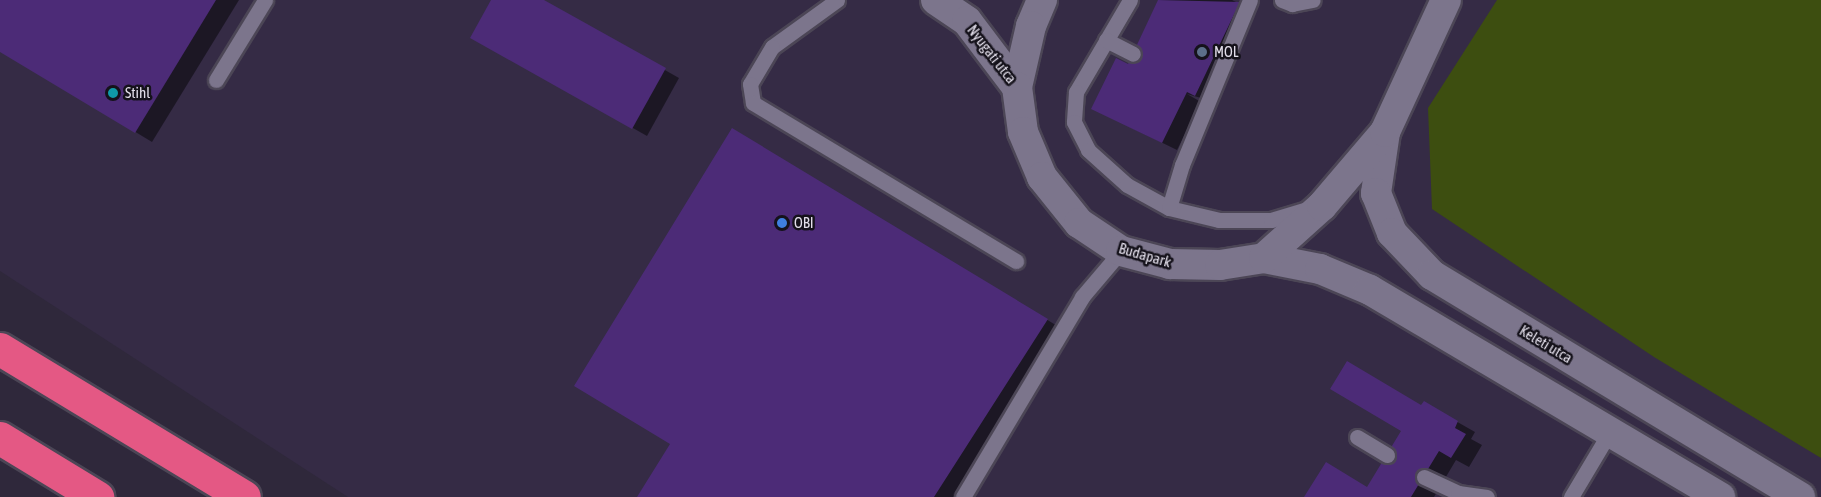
<!DOCTYPE html>
<style>
body{margin:0}
#map{position:relative;width:1821px;height:497px;overflow:hidden;background:#2f283b;font-family:"Asap Condensed",sans-serif}
div>[style]{position:absolute}
.built>*{inset:0;background:#352b45}
.green>*{inset:0;background:#3d4e10}
.shadow>*{inset:0;background:#0007}
.building>*{inset:0;background:#4c2b77}
.roads{filter:drop-shadow(2px 0 #4c4656) drop-shadow(-2px 0 #4c4656) drop-shadow(0 2px #4c4656) drop-shadow(0 -2px #4c4656)}
.lane>*{height:15px;margin:-7.5px;padding:0 7.5px;transform-origin:7.5px;border-radius:7.5px;background:#7c758c}
.street>*{height:30px;margin:-15px;padding:0 15px;transform-origin:15px;border-radius:15px;background:#7c758c}
.highway>*{height:33px;margin:-16.5px;padding:0 16.5px;transform-origin:16.5px;border-radius:16.5px;background:#e45884}
.dots>*{width:16px;height:16px;translate:-50% -50%;box-sizing:border-box;border:3px solid #15121b;border-radius:50%}
span{translate:-50% -50%;white-space:nowrap;text-align:center;line-height:1.15;-webkit-text-stroke:5px #15121b;paint-order:stroke}
.poi-label{font-size:15px;color:#e3dfeb}
.left{translate:0 -50%;text-align:left}
.street-label{font-size:15px;color:#e3dfeb}
</style>
<div id="map">
<div class="built">
<i style="clip-path:polygon(0 0,1557px 0,1821px 399px,1821px 497px,348px 497px,0 271px)"></i>
</div>
<div class="green">
<i style="clip-path:polygon(1497px 0,1821px 0,1821px 458px,1654px 357px,1432px 209px,1428px 108px)"></i>
</div>
<div class="shadow">
<i style="clip-path:polygon(0 0,239px 0,152px 142px,0 50px)"></i>
<i style="clip-path:polygon(493px 0,541px 0,679px 78px,647px 136px,472px 37px)"></i>
<i style="clip-path:polygon(1160px 0,1232px 0,1244px 6px,1201px 98px,1187px 94px,1201px 102px,1177px 150px,1093px 109px,1129px 66px)"></i>
<i style="clip-path:polygon(749px 140px,1064px 330px,958px 497px,639px 497px,672px 443px)"></i>
<i style="clip-path:polygon(1424px 403px,1475px 432px,1471px 439px,1482px 445px,1469px 467px,1456px 460px,1434px 497px,1306px 497px,1368px 488px)"></i>
</div>
<div class="building">
<i style="clip-path:polygon(0 0,216px 0,135px 133px,0 52px)"></i>
<i style="clip-path:polygon(491px 0,544px 0,666px 68px,632px 129px,470px 38px)"></i>
<i style="clip-path:polygon(1158px 0,1240px 2px,1195px 96px,1187px 92px,1162px 143px,1091px 109px,1116px 58px,1128px 64px)"></i>
<i style="clip-path:polygon(732px 128px,1048px 319px,934px 497px,637px 497px,670px 444px,574px 386px)"></i>
<i style="clip-path:polygon(1347px 361px,1421px 405px,1424px 401px,1458px 421px,1455px 428px,1466px 434px,1451px 458px,1439px 451px,1411px 497px,1304px 497px,1326px 462px,1367px 487px,1401px 431px,1330px 389px)"></i>
</div>
<div class="roads">
<div class="lane">
<i style="left:837px;top:0;width:80px;rotate:144.1deg"></i>
<i style="left:772px;top:47px;width:43px;rotate:120.7deg"></i>
<i style="left:750px;top:84px;width:19px;rotate:81deg"></i>
<i style="left:753px;top:103px;width:307px;rotate:31deg"></i>
<i style="left:1130px;top:0;width:107px;rotate:120.4deg"></i>
<i style="left:1076px;top:92px;width:30px;rotate:94deg"></i>
<i style="left:1074px;top:122px;width:31px;rotate:63deg"></i>
<i style="left:1088px;top:150px;width:52px;rotate:41.9deg"></i>
<i style="left:1127px;top:185px;width:48px;rotate:28.7deg"></i>
<i style="left:1169px;top:208px;width:51px;rotate:13.5deg"></i>
<i style="left:1219px;top:220px;width:52px"></i>
<i style="left:1271px;top:220px;width:39px;rotate:-17deg"></i>
<i style="left:1282px;top:0;width:11px;rotate:22deg"></i>
<i style="left:1292px;top:4px;width:21px;rotate:-11deg"></i>
<i style="left:1106px;top:40px;width:30px;rotate:27deg"></i>
<i style="left:216px;top:80px;width:94px;rotate:-58.5deg"></i>
<i style="left:1169px;top:208px;width:45px;rotate:-73.2deg"></i>
<i style="left:1182px;top:165px;width:178px;rotate:-67.6deg"></i>
<i style="left:1357px;top:437px;width:35px;rotate:31deg"></i>
<i style="left:1424px;top:477px;width:38px;rotate:25deg"></i>
<i style="left:1458px;top:493px;width:29px;rotate:8deg"></i>
<i style="left:963px;top:497px;width:233px;rotate:-59.2deg"></i>
<i style="left:1082px;top:297px;width:60px;rotate:-49.7deg"></i>
<i style="left:1571px;top:497px;width:78px;rotate:-59.2deg"></i>
</div>
<div class="street">
<i style="left:936px;top:0;width:37px;rotate:34deg"></i>
<i style="left:967px;top:21px;width:83px;rotate:52.9deg"></i>
<i style="left:1042px;top:0;width:28px;rotate:113deg"></i>
<i style="left:1031px;top:26px;width:63px;rotate:102.9deg"></i>
<i style="left:1017px;top:87px;width:45px;rotate:82.4deg"></i>
<i style="left:1023px;top:132px;width:49px;rotate:67.1deg"></i>
<i style="left:1042px;top:177px;width:59px;rotate:51.2deg"></i>
<i style="left:1079px;top:223px;width:50px;rotate:33.7deg"></i>
<i style="left:1121px;top:251px;width:51px;rotate:14.9deg"></i>
<i style="left:1170px;top:264px;width:50px;rotate:1.1deg"></i>
<i style="left:1220px;top:265px;width:45px;rotate:-9deg"></i>
<i style="left:1264px;top:258px;width:57px;rotate:11.1deg"></i>
<i style="left:1320px;top:269px;width:54px;rotate:22.8deg"></i>
<i style="left:1370px;top:290px;width:407px;rotate:30.6deg"></i>
<i style="left:1385px;top:132px;width:62px;rotate:98.4deg"></i>
<i style="left:1376px;top:193px;width:43px;rotate:68.2deg"></i>
<i style="left:1392px;top:233px;width:58px;rotate:46.4deg"></i>
<i style="left:1432px;top:275px;width:430px;rotate:31.1deg"></i>
<i style="left:1264px;top:258px;width:78px;rotate:-41.9deg"></i>
<i style="left:1322px;top:206px;width:97px;rotate:-49.6deg"></i>
<i style="left:1385px;top:132px;width:145px;rotate:-65.2deg"></i>
</div>
<div class="highway">
<i style="left:0;top:349px;width:285px;rotate:31.2deg"></i>
<i style="left:0;top:438px;width:114px;rotate:31.3deg"></i>
</div>
</div>
<div class="dots">
<i style="left:1202px;top:52px;background:#5c6f8a"></i>
<i style="left:113px;top:93px;background:#0f9aa8"></i>
<i style="left:782px;top:223px;background:#3f7fe0"></i>
</div>
<div class="poi-label">
<span class="left" style="left:1214px;top:52px">MOL</span>
<span class="left" style="left:125px;top:93px">Stihl</span>
<span class="left" style="left:794px;top:223px">OBI</span>
</div>
<div class="street-label">
<span style="left:992px;top:54px;rotate:52deg">Nyugati utca</span>
<span style="left:1145px;top:255px;rotate:16deg">Budapark</span>
<span style="left:1546px;top:344px;rotate:31deg">Keleti utca</span>
</div>
</div>
